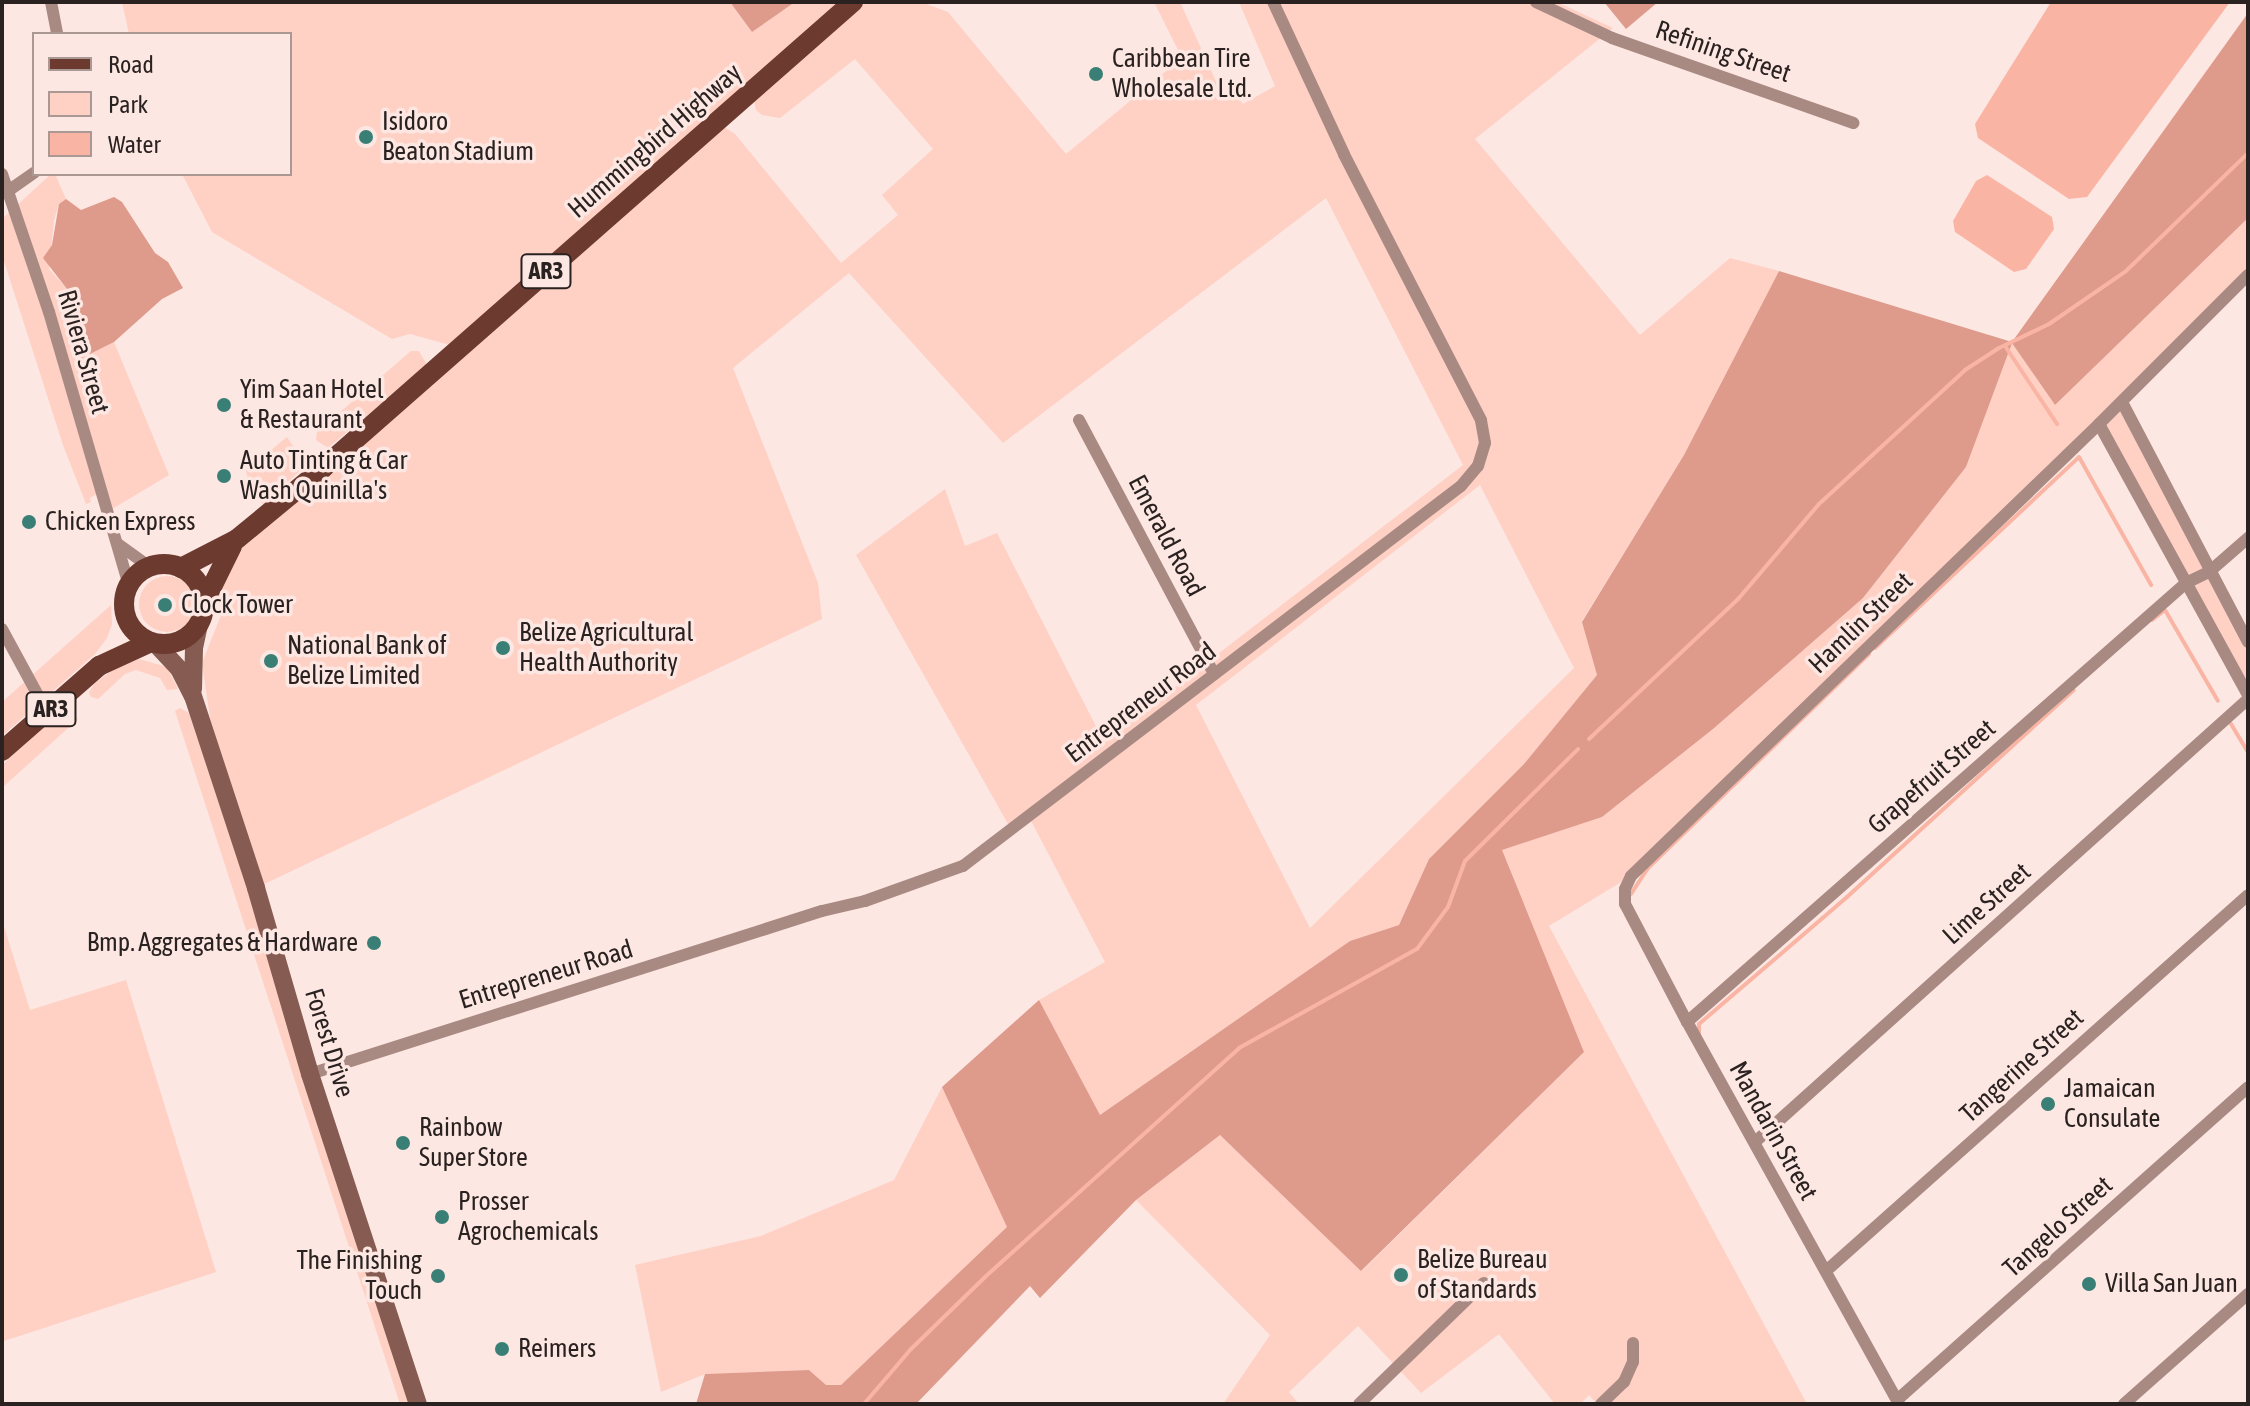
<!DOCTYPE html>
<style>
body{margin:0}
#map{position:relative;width:2250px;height:1406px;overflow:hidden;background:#fde7e2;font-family:"Asap Condensed",sans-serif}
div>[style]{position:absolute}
.green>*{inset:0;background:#ffd0c4}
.round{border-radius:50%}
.forest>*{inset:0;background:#de9a8b}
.water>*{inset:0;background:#fab4a4}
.stream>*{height:4px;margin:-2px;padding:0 2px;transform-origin:2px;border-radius:2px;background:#fab4a4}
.minor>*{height:12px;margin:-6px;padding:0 6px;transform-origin:6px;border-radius:6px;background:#a98a83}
.secondary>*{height:18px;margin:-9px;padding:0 9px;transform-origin:9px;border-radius:9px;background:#865c52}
.primary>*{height:20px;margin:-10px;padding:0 10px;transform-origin:10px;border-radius:10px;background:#6c3a2f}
.primary>.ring{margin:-10px;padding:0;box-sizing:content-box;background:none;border:20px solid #6c3a2f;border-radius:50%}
.dots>*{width:22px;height:22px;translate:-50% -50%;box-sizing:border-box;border:4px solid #fde7e2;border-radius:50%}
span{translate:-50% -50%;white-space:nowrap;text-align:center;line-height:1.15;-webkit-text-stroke:7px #fde7e2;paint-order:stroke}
.shield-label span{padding:2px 6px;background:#fde7e2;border:2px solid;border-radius:6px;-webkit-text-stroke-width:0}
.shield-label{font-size:24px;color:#2a2220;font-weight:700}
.street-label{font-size:26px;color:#2a2220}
.poi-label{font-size:26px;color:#2a2220}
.left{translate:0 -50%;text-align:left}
.right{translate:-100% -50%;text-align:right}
.frame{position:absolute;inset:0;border:4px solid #2a2220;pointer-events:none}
.legend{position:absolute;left:32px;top:32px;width:260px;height:144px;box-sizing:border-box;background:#fde7e2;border:2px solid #a99894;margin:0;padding:10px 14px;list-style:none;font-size:24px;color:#2a2220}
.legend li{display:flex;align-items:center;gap:16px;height:40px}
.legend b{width:40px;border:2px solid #a99894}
</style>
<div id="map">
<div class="green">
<i style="clip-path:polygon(122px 2px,730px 2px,752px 32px,795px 2px,840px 2px,450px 345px,410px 334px,392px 339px,212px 232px,182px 174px,290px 174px,290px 34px,129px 34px)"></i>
<i style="clip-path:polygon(evenodd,867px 2px,921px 2px,948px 12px,1066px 154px,1182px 58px,1154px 2px,1180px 2px,1220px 90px,1235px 94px,1243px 104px,1275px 86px,1239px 2px,1557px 2px,1613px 28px,1475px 139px,1640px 335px,1730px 258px,1779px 271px,1684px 455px,1582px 621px,1597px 675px,1524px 764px,1429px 859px,1399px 925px,1350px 941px,1100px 1115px,1039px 1000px,1105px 962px,1029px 817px,1012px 831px,856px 555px,945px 489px,965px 546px,997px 533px,1104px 742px,1463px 465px,1326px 198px,1003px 443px,849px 273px,733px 368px,818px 583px,822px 619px,256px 888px,218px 772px,202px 663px,221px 615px,222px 587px,239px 551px,724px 127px,735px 134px,841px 263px,898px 215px,882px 195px,933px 149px,855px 59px,780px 118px,762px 115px,756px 110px,754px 101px,867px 2px,1480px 485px,1574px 668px,1310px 928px,1196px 705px,1480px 485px)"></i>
<i style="clip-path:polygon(51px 174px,55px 174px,66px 199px,59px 204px,54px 220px,49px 269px,67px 289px,78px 316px,73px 352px,80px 359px,114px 342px,169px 475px,112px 509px,104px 490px,90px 498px,91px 502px,86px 504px,63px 445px,2px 255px,2px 219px)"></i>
<i style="clip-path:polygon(2248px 218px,2248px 278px,2122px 402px,2248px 642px,2248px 695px,2100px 425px,1631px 876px,1549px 926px,1807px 1404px,1597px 1404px,1589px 1395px,1580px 1404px,1555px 1404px,1499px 1334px,1421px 1393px,1358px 1326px,1289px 1392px,1299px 1404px,1223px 1404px,1270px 1335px,1136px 1200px,1220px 1135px,1362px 1271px,1584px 1052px,1501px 850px,1602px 817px,1713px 729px,1863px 598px,1966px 467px,2012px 342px,2055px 405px)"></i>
<i style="clip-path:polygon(411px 351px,419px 351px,427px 365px,328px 448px,316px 440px,317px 432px)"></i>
<i style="clip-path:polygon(287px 437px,300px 457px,300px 471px,263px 504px,252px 495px,246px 471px)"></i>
<i class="round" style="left:139px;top:576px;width:56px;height:56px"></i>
<i style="clip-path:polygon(111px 605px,112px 624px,107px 638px,95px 654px,2px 736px,2px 702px)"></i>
<i style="clip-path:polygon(139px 659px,167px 667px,178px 689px,167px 690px,160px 678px,136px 670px,125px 674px,98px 699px,91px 697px,89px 693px,94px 684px,114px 669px)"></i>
<i style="clip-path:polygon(180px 708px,189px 713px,211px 773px,412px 1404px,400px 1404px,175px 711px)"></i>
<i style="clip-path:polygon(67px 714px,78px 719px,2px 788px,2px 765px,50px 722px)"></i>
<i style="clip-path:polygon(2px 920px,30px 1010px,126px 980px,216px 1272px,4px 1341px)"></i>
<i style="clip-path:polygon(942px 1087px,1008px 1227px,841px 1385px,826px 1385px,809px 1370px,705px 1374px,661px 1392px,635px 1265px,761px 1236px,894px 1180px)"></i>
</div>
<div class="forest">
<i style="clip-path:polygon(730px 2px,795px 2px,752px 32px)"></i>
<i style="clip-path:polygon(1604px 2px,1658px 2px,1626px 29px)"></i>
<i style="clip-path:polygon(2248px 13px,2248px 218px,2055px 405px,2012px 343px,1966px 467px,1863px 598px,1713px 729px,1602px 817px,1502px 850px,1584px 1052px,1361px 1271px,1220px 1135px,1136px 1200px,1040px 1298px,1030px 1286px,916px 1404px,696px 1404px,705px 1374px,809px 1370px,826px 1385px,841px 1385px,1007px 1227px,942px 1087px,1039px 1000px,1100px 1115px,1350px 941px,1399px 925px,1429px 859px,1524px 764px,1597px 675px,1582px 622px,1684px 455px,1779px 271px,2012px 342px)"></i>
<i style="clip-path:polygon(114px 197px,122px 202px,155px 253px,168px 262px,183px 288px,162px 299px,114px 342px,80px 359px,73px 352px,78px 316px,67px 289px,43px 258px,52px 245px,59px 204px,66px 199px,81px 210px)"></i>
</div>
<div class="water">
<i style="clip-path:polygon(2051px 2px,2230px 2px,2087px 197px,2069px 199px,1978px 138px,1975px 124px)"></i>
<i style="clip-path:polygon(1987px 175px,2052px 217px,2054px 229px,2026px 269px,2014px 272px,1955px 232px,1953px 221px,1976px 181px)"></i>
</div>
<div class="stream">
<i style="left:2005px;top:346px;width:94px;rotate:56.3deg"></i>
<i style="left:2152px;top:620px;width:16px;rotate:-38deg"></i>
<i style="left:2165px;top:610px;width:105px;rotate:59.8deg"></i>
<i style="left:1875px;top:648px;width:279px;rotate:-43.1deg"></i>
<i style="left:2079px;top:457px;width:147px;rotate:60.6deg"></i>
<i style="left:2231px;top:724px;width:33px;rotate:59deg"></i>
<i style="left:1589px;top:739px;width:206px;rotate:-43.2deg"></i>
<i style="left:1739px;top:598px;width:123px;rotate:-49.6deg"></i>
<i style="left:1819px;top:504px;width:198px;rotate:-42.5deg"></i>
<i style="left:1965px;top:370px;width:40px;rotate:-32.9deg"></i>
<i style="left:1999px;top:348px;width:55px;rotate:-25.6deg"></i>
<i style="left:2049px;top:324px;width:93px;rotate:-34.5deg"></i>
<i style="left:2126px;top:271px;width:170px;rotate:-44deg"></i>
<i style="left:1631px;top:894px;width:30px;rotate:-57deg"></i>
<i style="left:1647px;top:869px;width:309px;rotate:-44.1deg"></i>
<i style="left:1699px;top:1033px;width:9px;rotate:-90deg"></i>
<i style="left:1699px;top:1024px;width:195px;rotate:-40.6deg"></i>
<i style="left:1847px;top:897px;width:307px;rotate:-42.4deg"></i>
<i style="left:864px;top:1404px;width:72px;rotate:-49.5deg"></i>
<i style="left:911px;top:1349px;width:103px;rotate:-44.2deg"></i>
<i style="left:985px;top:1277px;width:342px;rotate:-42deg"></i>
<i style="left:1239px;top:1048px;width:204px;rotate:-29.1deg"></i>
<i style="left:1417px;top:949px;width:52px;rotate:-53.6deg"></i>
<i style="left:1448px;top:907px;width:49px;rotate:-69.7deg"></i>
<i style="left:1465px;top:861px;width:159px;rotate:-44.7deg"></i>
</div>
<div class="minor">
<i style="left:51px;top:2px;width:33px;rotate:79deg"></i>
<i style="left:1536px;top:2px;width:84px;rotate:25.3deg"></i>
<i style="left:1612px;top:38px;width:256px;rotate:19.4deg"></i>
<i style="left:2px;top:174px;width:146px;rotate:71.2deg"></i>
<i style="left:49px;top:312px;width:285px;rotate:73.7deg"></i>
<i style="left:8px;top:191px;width:32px;rotate:-35deg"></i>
<i style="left:2122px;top:402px;width:271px;rotate:62.3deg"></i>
<i style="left:1079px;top:420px;width:288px;rotate:62deg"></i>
<i style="left:2099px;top:424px;width:309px;rotate:61.2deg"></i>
<i style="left:118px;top:544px;width:39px;rotate:36deg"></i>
<i style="left:2px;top:629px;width:94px;rotate:61.5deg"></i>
<i style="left:1687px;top:1022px;width:665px;rotate:-41.34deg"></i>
<i style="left:2186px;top:583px;width:25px;rotate:-26deg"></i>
<i style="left:2209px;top:572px;width:52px;rotate:-41.1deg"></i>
<i style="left:310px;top:1074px;width:537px;rotate:-17.66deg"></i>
<i style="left:822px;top:911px;width:44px;rotate:-13.1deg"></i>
<i style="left:865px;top:901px;width:104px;rotate:-19.7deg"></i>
<i style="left:963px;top:866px;width:626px;rotate:-37.35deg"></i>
<i style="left:1461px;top:486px;width:26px;rotate:-50deg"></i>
<i style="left:1478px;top:466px;width:24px;rotate:-73deg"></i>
<i style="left:1485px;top:443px;width:23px;rotate:-100deg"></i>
<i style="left:1481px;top:420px;width:299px;rotate:-117.3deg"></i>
<i style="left:1344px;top:154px;width:168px;rotate:-115deg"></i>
<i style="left:1755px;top:1142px;width:663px;rotate:-41.94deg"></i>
<i style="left:1826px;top:1271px;width:565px;rotate:-41.7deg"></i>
<i style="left:1897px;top:1400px;width:470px;rotate:-41.7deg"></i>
<i style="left:1359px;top:1404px;width:174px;rotate:-44.1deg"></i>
<i style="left:1601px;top:1404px;width:32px;rotate:-44deg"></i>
<i style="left:1624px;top:1382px;width:22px;rotate:-66deg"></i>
<i style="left:1633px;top:1362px;width:19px;rotate:-90deg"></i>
<i style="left:1899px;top:1404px;width:437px;rotate:-119deg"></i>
<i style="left:1687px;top:1022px;width:133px;rotate:-117.7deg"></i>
<i style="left:1625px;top:904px;width:15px;rotate:-90deg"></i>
<i style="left:1625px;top:889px;width:14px;rotate:-65deg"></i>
<i style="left:1631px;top:876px;width:651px;rotate:-44deg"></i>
<i style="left:2099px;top:424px;width:211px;rotate:-45deg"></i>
<i style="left:2124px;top:1404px;width:166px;rotate:-41.6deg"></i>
</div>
<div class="secondary">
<i style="left:155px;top:643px;width:35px;rotate:47deg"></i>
<i style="left:179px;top:669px;width:30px;rotate:63deg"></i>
<i style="left:193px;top:696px;width:202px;rotate:71.8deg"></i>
<i style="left:256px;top:888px;width:194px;rotate:73.8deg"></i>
<i style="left:310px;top:1074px;width:347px;rotate:71.9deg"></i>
<i style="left:193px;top:689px;width:41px;rotate:-88.6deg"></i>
<i style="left:194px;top:648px;width:24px;rotate:-78deg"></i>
</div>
<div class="primary">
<i class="ring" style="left:124px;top:564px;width:60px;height:60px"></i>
<i style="left:181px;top:568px;width:63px;rotate:-27.4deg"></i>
<i style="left:237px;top:539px;width:112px;rotate:-39.5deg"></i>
<i style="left:323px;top:468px;width:706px;rotate:-41.32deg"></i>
<i style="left:204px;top:603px;width:64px;rotate:-63.8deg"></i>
<i style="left:2px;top:751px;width:129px;rotate:-41.2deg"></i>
<i style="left:99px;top:666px;width:57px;rotate:-24.8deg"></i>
</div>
<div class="dots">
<i style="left:1096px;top:74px;background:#3a7f76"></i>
<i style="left:366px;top:137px;background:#3a7f76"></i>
<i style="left:224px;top:405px;background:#3a7f76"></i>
<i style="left:224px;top:476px;background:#3a7f76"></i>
<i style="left:29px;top:522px;background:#3a7f76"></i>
<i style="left:165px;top:605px;background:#3a7f76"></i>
<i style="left:503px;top:648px;background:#3a7f76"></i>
<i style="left:271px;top:661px;background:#3a7f76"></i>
<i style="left:374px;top:943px;background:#3a7f76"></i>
<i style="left:2048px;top:1104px;background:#3a7f76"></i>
<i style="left:403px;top:1143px;background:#3a7f76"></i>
<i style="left:442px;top:1217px;background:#3a7f76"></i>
<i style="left:1401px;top:1275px;background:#3a7f76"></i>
<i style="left:438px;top:1276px;background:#3a7f76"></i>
<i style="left:2089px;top:1284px;background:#3a7f76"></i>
<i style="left:502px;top:1349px;background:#3a7f76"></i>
</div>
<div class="shield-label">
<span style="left:546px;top:271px">AR3</span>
<span style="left:51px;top:709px">AR3</span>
</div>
<div class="street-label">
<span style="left:1723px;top:52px;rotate:19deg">Refining Street</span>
<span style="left:655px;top:141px;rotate:-41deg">Hummingbird Highway</span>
<span style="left:83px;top:352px;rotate:74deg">Riviera Street</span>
<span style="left:1166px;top:536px;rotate:62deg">Emerald Road</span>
<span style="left:1861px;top:623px;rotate:-44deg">Hamlin Street</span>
<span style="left:1141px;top:703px;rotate:-37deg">Entrepreneur Road</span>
<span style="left:1932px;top:777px;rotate:-41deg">Grapefruit Street</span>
<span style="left:1987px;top:904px;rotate:-42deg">Lime Street</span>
<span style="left:546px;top:975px;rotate:-17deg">Entrepreneur Road</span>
<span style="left:329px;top:1043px;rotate:73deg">Forest Drive</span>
<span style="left:2022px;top:1066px;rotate:-42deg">Tangerine Street</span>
<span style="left:1773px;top:1131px;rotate:61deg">Mandarin Street</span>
<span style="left:2058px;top:1227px;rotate:-42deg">Tangelo Street</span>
</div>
<div class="poi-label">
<span class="left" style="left:1112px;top:74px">Caribbean Tire<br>Wholesale Ltd.</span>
<span class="left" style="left:382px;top:137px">Isidoro<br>Beaton Stadium</span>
<span class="left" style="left:240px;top:405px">Yim Saan Hotel<br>&amp; Restaurant</span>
<span class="left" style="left:240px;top:476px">Auto Tinting &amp; Car<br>Wash Quinilla's</span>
<span class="left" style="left:45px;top:522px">Chicken Express</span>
<span class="left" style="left:181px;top:605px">Clock Tower</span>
<span class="left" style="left:519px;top:648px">Belize Agricultural<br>Health Authority</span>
<span class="left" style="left:287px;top:661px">National Bank of<br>Belize Limited</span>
<span class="right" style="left:358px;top:943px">Bmp. Aggregates &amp; Hardware</span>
<span class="left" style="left:2064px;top:1104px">Jamaican<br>Consulate</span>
<span class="left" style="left:419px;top:1143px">Rainbow<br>Super Store</span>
<span class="left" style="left:458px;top:1217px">Prosser<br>Agrochemicals</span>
<span class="left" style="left:1417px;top:1275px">Belize Bureau<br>of Standards</span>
<span class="right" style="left:422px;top:1276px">The Finishing<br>Touch</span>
<span class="left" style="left:2105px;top:1284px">Villa San Juan</span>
<span class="left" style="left:518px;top:1349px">Reimers</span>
</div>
<div class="frame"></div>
<ul class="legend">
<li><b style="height:10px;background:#6c3a2f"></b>Road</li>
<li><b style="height:22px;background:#ffd0c4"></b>Park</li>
<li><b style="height:22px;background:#fab4a4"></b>Water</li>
</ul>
</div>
